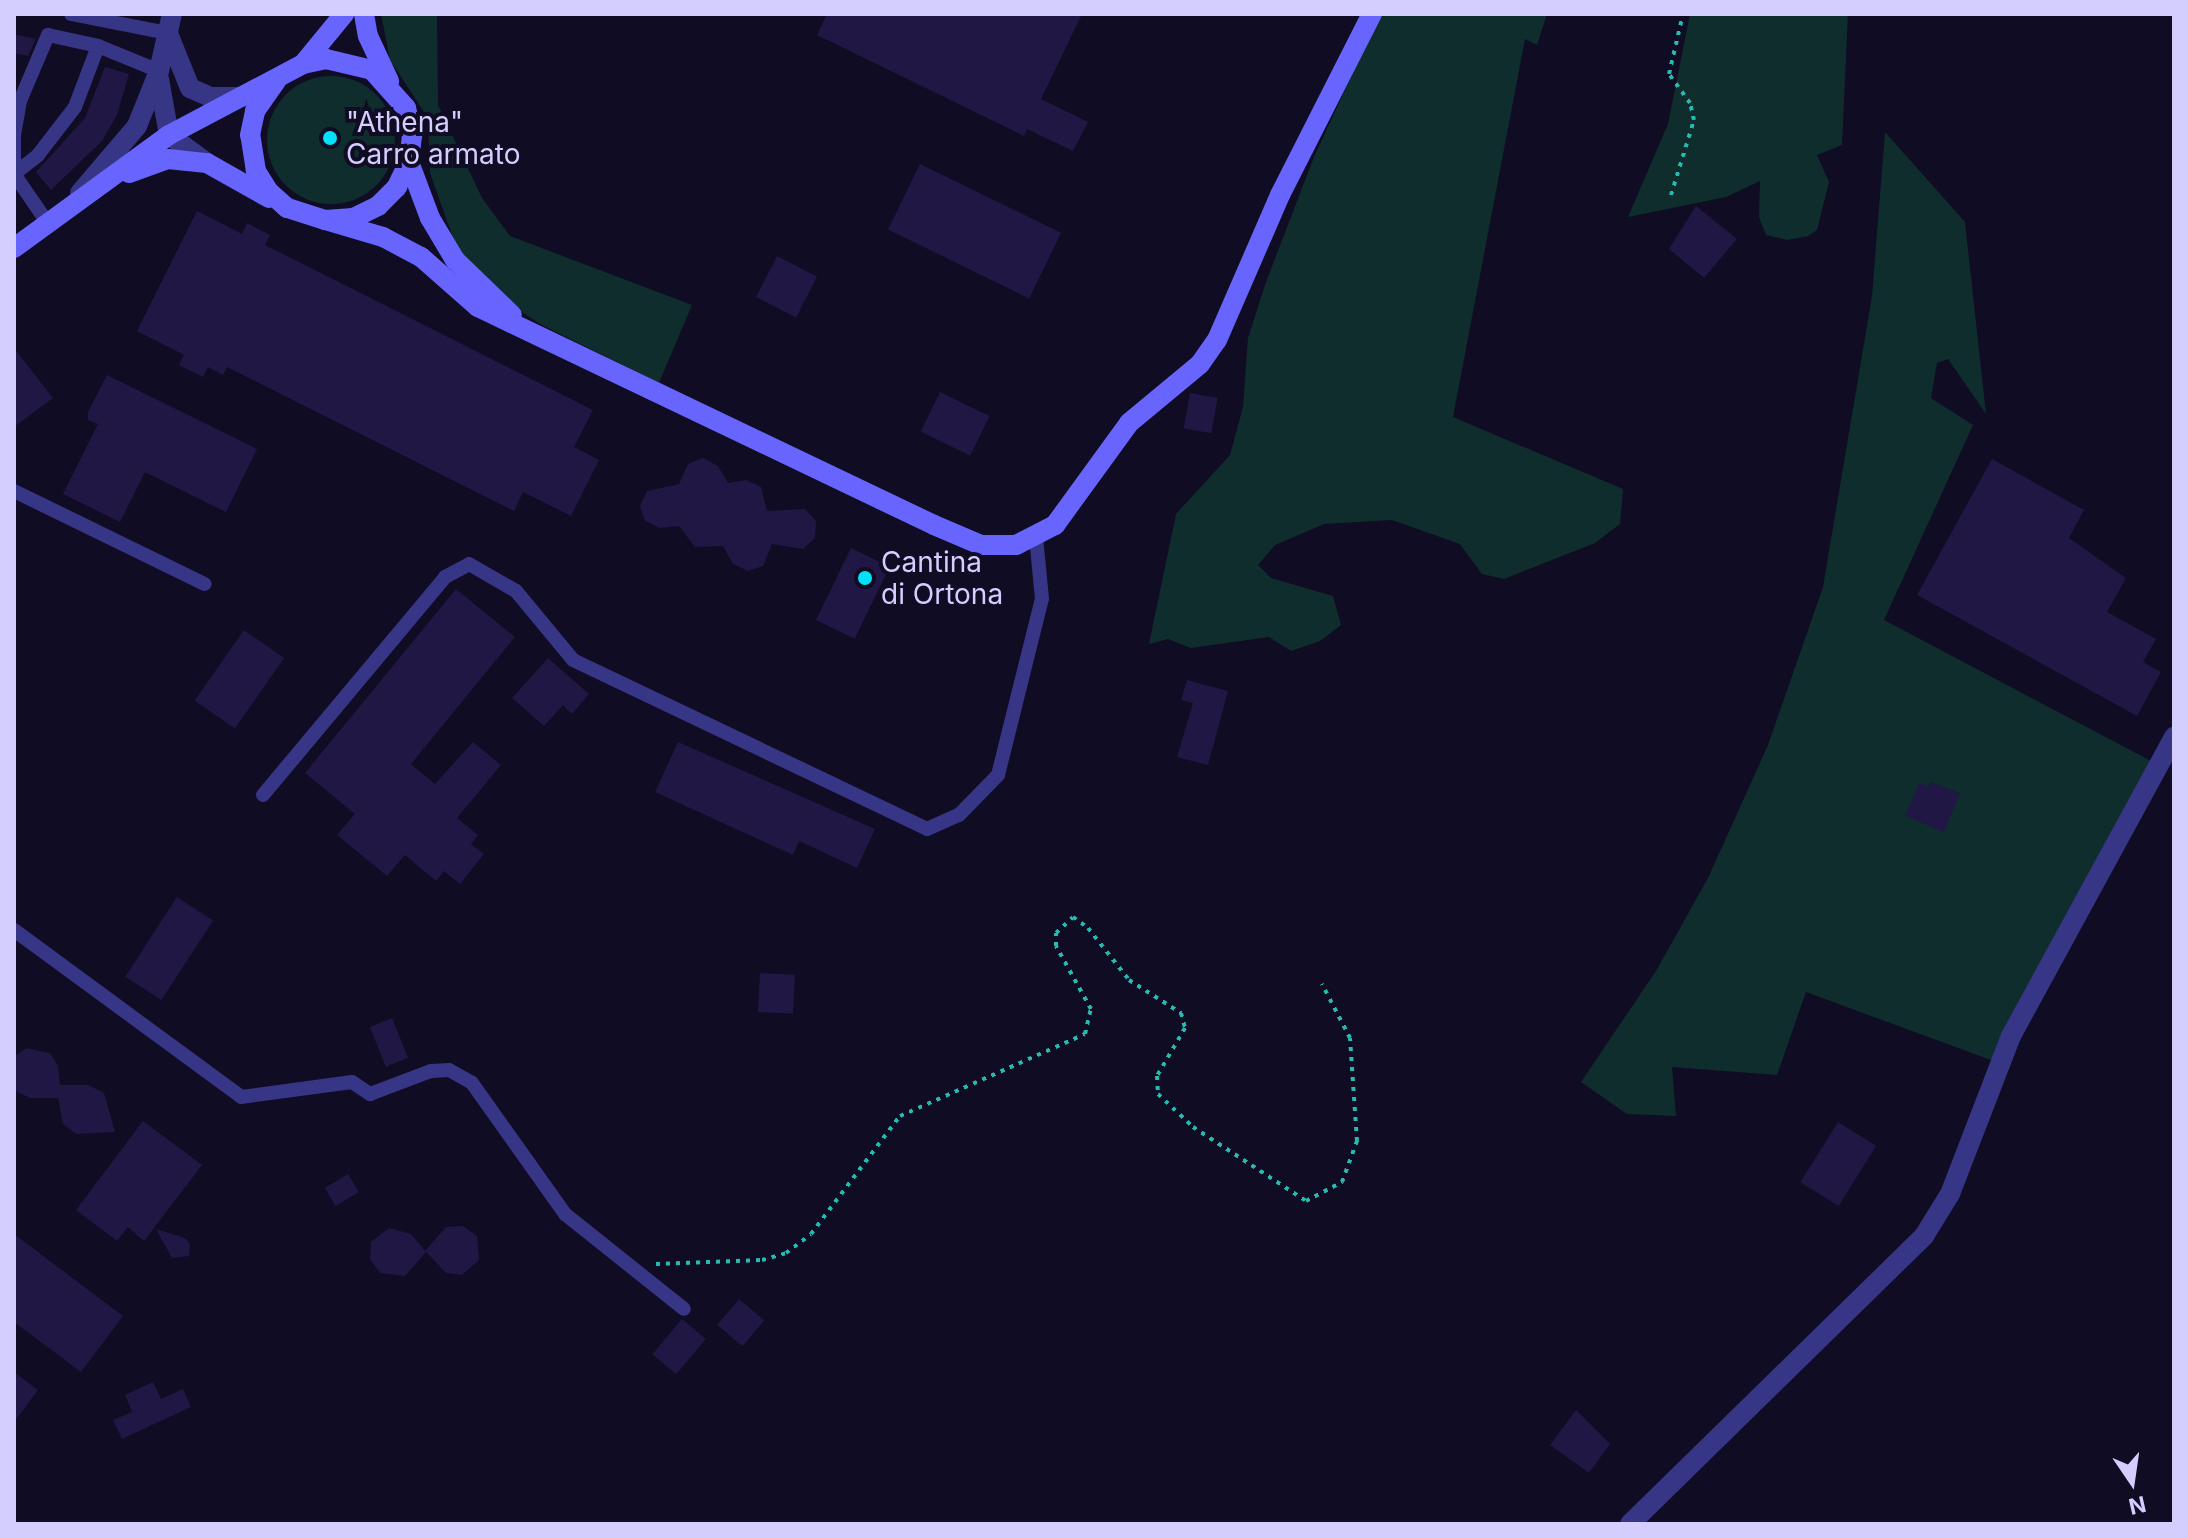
<!DOCTYPE html>
<style>
body{margin:0}
#map{position:relative;width:2188px;height:1538px;overflow:hidden;background:#100c23;font-family:Inter,sans-serif}
div>[style]{position:absolute}
.green>*{inset:0;background:#0f2d2c}
.round{border-radius:50%}
.building>*{inset:0;background:#201745;transform-origin:0 0}
.path>*{height:4px;margin-top:-2px;transform-origin:0;background:repeating-linear-gradient(90deg,#27bab1 0 4px,transparent 0 10px)}
.service>*{height:14px;margin:-7px;padding:0 7px;transform-origin:7px;border-radius:7px;background:#373585}
.minor>*{height:20px;margin:-10px;padding:0 10px;transform-origin:10px;border-radius:10px;background:#373585}
.tertiary>*{height:20px;margin:-10px;padding:0 10px;transform-origin:10px;border-radius:10px;background:#373585}
.secondary>*{height:20px;margin:-10px;padding:0 10px;transform-origin:10px;border-radius:10px;background:#6865ff}
.dots>*{width:22px;height:22px;translate:-50% -50%;box-sizing:border-box;border:4px solid #100c23;border-radius:50%}
span{translate:-50% -50%;white-space:nowrap;text-align:center;line-height:1.15;-webkit-text-stroke:8px #100c23;paint-order:stroke}
.poi-label{font-size:28px;color:#d4ceff}
.left{translate:0 -50%;text-align:left}
.frame{position:absolute;inset:0;border:16px solid #d4ceff;pointer-events:none}
.north{position:absolute;left:2092px;top:1442px;width:80px;height:80px;-webkit-text-stroke:6px #100c23;paint-order:stroke;rotate:167deg;font-size:22px;font-weight:700;line-height:32px;text-align:center;color:#d4ceff}
.north::after{content:'';display:block;margin:auto;width:28px;height:36px;background:#d4ceff;clip-path:polygon(50% 0,100% 100%,50% 72%,0 100%)}
</style>
<div id="map">
<div class="green">
<i style="clip-path:polygon(381px 14px,437px 14px,438px 105px,482px 198px,510px 236px,692px 305px,659px 383px,540px 324px,499px 297px,458px 252px,430px 173px,428px 118px,390px 60px)"></i>
<i style="clip-path:polygon(1380px 14px,1547px 14px,1537px 45px,1525px 39px,1453px 417px,1623px 489px,1620px 524px,1595px 543px,1504px 579px,1482px 574px,1460px 544px,1392px 520px,1324px 524px,1275px 545px,1258px 565px,1271px 578px,1333px 596px,1341px 625px,1320px 641px,1291px 651px,1269px 637px,1191px 648px,1168px 639px,1149px 644px,1176px 514px,1230px 455px,1243px 407px,1248px 338px,1266px 282px,1314px 157px)"></i>
<i style="clip-path:polygon(1690px 14px,1848px 14px,1842px 145px,1817px 155px,1829px 182px,1817px 230px,1808px 236px,1787px 240px,1766px 235px,1759px 217px,1760px 181px,1726px 197px,1628px 217px,1668px 124px)"></i>
<i class="round" style="left:267px;top:76px;width:128px;height:128px"></i>
<i style="clip-path:polygon(1885px 132px,1965px 222px,1986px 414px,1948px 359px,1937px 363px,1931px 398px,1973px 425px,1884px 620px,2153px 762px,1999px 1063px,1806px 992px,1777px 1075px,1672px 1067px,1676px 1116px,1627px 1114px,1581px 1082px,1656px 971px,1708px 878px,1768px 745px,1823px 587px,1872px 296px)"></i>
</div>
<div class="building">
<i style="clip-path:polygon(827px 14px,1082px 14px,1041px 99px,1088px 122px,1073px 151px,1027px 129px,1024px 136px,817px 35px)"></i>
<i style="clip-path:polygon(14px 34px,36px 39px,28px 56px,14px 53px)"></i>
<i style="clip-path:polygon(105px 67px,129px 74px,117px 115px,102px 141px,51px 190px,36px 172px,85px 118px)"></i>
<i style="left:920px;top:164px;width:157px;height:73px;rotate:26deg"></i>
<i style="clip-path:polygon(1696px 206px,1737px 239px,1704px 278px,1669px 249px)"></i>
<i style="clip-path:polygon(197px 211px,242px 234px,247px 223px,270px 235px,265px 245px,593px 410px,574px 447px,599px 460px,571px 516px,523px 492px,514px 511px,227px 367px,223px 375px,208px 367px,203px 377px,179px 365px,184px 355px,137px 331px)"></i>
<i style="left:777px;top:256px;width:45px;height:46px;rotate:27deg"></i>
<i style="clip-path:polygon(14px 348px,53px 398px,14px 427px)"></i>
<i style="clip-path:polygon(107px 375px,257px 449px,226px 512px,145px 472px,120px 522px,63px 494px,98px 424px,88px 420px,88px 412px)"></i>
<i style="left:940px;top:392px;width:55px;height:44px;rotate:26deg"></i>
<i style="left:1190px;top:393px;width:28px;height:36px;rotate:10deg"></i>
<i style="clip-path:polygon(703px 458px,718px 466px,728px 483px,746px 480px,761px 487px,767px 511px,805px 509px,816px 521px,815px 538px,803px 549px,772px 544px,763px 566px,748px 571px,733px 564px,723px 546px,695px 547px,679px 526px,660px 528px,645px 521px,640px 506px,647px 491px,679px 484px,688px 464px)"></i>
<i style="clip-path:polygon(1992px 459px,2084px 510px,2069px 538px,2126px 578px,2107px 612px,2156px 639px,2143px 662px,2161px 672px,2137px 716px,1917px 595px)"></i>
<i style="left:851px;top:548px;width:43px;height:80px;rotate:26deg"></i>
<i style="clip-path:polygon(456px 589px,515px 637px,411px 764px,435px 784px,473px 742px,501px 765px,457px 818px,478px 835px,471px 844px,484px 854px,460px 884px,444px 871px,436px 881px,405px 855px,387px 876px,337px 835px,355px 814px,305px 773px)"></i>
<i style="left:244px;top:630px;width:49px;height:86px;rotate:35deg"></i>
<i style="clip-path:polygon(548px 658px,589px 694px,572px 714px,563px 705px,544px 726px,512px 698px)"></i>
<i style="clip-path:polygon(1187px 680px,1228px 691px,1208px 765px,1177px 757px,1193px 703px,1181px 700px)"></i>
<i style="clip-path:polygon(678px 742px,875px 829px,857px 868px,799px 841px,793px 855px,655px 792px)"></i>
<i style="clip-path:polygon(1931px 782px,1960px 793px,1944px 832px,1905px 816px,1919px 783px,1928px 787px)"></i>
<i style="left:177px;top:897px;width:43px;height:95px;rotate:33deg"></i>
<i style="left:760px;top:973px;width:35px;height:39px;rotate:3deg"></i>
<i style="left:392px;top:1018px;width:43px;height:24px;rotate:68deg"></i>
<i style="clip-path:polygon(26px 1048px,50px 1053px,58px 1066px,60px 1085px,88px 1085px,104px 1093px,115px 1132px,76px 1134px,63px 1124px,58px 1098px,30px 1098px,14px 1090px,14px 1057px)"></i>
<i style="clip-path:polygon(143px 1121px,202px 1165px,144px 1241px,128px 1227px,117px 1241px,76px 1210px)"></i>
<i style="left:1838px;top:1122px;width:45px;height:71px;rotate:32deg"></i>
<i style="left:348px;top:1174px;width:21px;height:27px;rotate:59deg"></i>
<i style="clip-path:polygon(463px 1226px,477px 1236px,479px 1260px,462px 1275px,446px 1273px,425px 1251px,446px 1227px)"></i>
<i style="clip-path:polygon(389px 1228px,411px 1234px,426px 1252px,405px 1276px,380px 1273px,370px 1259px,371px 1242px)"></i>
<i style="clip-path:polygon(156px 1229px,185px 1238px,190px 1244px,189px 1256px,172px 1258px)"></i>
<i style="clip-path:polygon(14px 1234px,123px 1316px,81px 1372px,14px 1322px)"></i>
<i style="left:739px;top:1299px;width:33px;height:34px;rotate:40deg"></i>
<i style="left:682px;top:1319px;width:31px;height:46px;rotate:40deg"></i>
<i style="clip-path:polygon(14px 1372px,38px 1390px,14px 1422px)"></i>
<i style="clip-path:polygon(153px 1382px,161px 1399px,183px 1389px,191px 1407px,122px 1439px,113px 1420px,132px 1412px,125px 1395px)"></i>
<i style="clip-path:polygon(1576px 1410px,1610px 1444px,1589px 1473px,1550px 1445px)"></i>
</div>
<div class="path">
<i style="left:1671px;top:195px;width:78px;rotate:-73deg"></i>
<i style="left:1694px;top:120px;width:17px;rotate:-103deg"></i>
<i style="left:1690px;top:103px;width:36px;rotate:-126deg"></i>
<i style="left:1669px;top:74px;width:62px;rotate:-76.9deg"></i>
<i style="left:656px;top:1264px;width:106px;rotate:-2.2deg"></i>
<i style="left:762px;top:1260px;width:25px;rotate:-16deg"></i>
<i style="left:786px;top:1253px;width:31px;rotate:-37deg"></i>
<i style="left:811px;top:1234px;width:148px;rotate:-53deg"></i>
<i style="left:900px;top:1116px;width:202px;rotate:-23.9deg"></i>
<i style="left:1085px;top:1034px;width:26px;rotate:-77deg"></i>
<i style="left:1091px;top:1009px;width:72px;rotate:-119.1deg"></i>
<i style="left:1056px;top:946px;width:13px;rotate:-90deg"></i>
<i style="left:1056px;top:933px;width:23px;rotate:-43deg"></i>
<i style="left:1073px;top:917px;width:19px;rotate:36deg"></i>
<i style="left:1088px;top:928px;width:66px;rotate:51.7deg"></i>
<i style="left:1129px;top:980px;width:62px;rotate:32.4deg"></i>
<i style="left:1181px;top:1013px;width:16px;rotate:75deg"></i>
<i style="left:1185px;top:1028px;width:56px;rotate:120.3deg"></i>
<i style="left:1157px;top:1076px;width:18px;rotate:87deg"></i>
<i style="left:1158px;top:1094px;width:48px;rotate:43.3deg"></i>
<i style="left:1193px;top:1127px;width:135px;rotate:33.2deg"></i>
<i style="left:1306px;top:1201px;width:41px;rotate:-27.8deg"></i>
<i style="left:1342px;top:1182px;width:44px;rotate:-69.9deg"></i>
<i style="left:1357px;top:1141px;width:103px;rotate:-93.9deg"></i>
<i style="left:1350px;top:1038px;width:61px;rotate:-117.4deg"></i>
</div>
<div class="service">
<i style="left:71px;top:14px;width:99px;rotate:11.1deg"></i>
<i style="left:14px;top:174px;width:31px;rotate:-38deg"></i>
<i style="left:38px;top:155px;width:61px;rotate:-52.4deg"></i>
<i style="left:75px;top:107px;width:65px;rotate:-69.3deg"></i>
<i style="left:47px;top:222px;width:58px;rotate:-124.5deg"></i>
<i style="left:14px;top:174px;width:39px;rotate:-90deg"></i>
<i style="left:14px;top:135px;width:35px;rotate:-80deg"></i>
<i style="left:20px;top:101px;width:72px;rotate:-67deg"></i>
<i style="left:48px;top:35px;width:51px;rotate:12.4deg"></i>
<i style="left:98px;top:46px;width:66px;rotate:22.3deg"></i>
<i style="left:14px;top:491px;width:212px;rotate:26deg"></i>
<i style="left:263px;top:795px;width:284px;rotate:-50.1deg"></i>
<i style="left:445px;top:577px;width:27px;rotate:-28deg"></i>
<i style="left:469px;top:564px;width:54px;rotate:29.9deg"></i>
<i style="left:516px;top:591px;width:89px;rotate:50.4deg"></i>
<i style="left:573px;top:660px;width:392px;rotate:25.5deg"></i>
<i style="left:927px;top:829px;width:35px;rotate:-24deg"></i>
<i style="left:959px;top:815px;width:56px;rotate:-45.7deg"></i>
<i style="left:998px;top:775px;width:181px;rotate:-76deg"></i>
<i style="left:1042px;top:599px;width:62px;rotate:-95.5deg"></i>
<i style="left:14px;top:930px;width:282px;rotate:36.3deg"></i>
<i style="left:241px;top:1097px;width:112px;rotate:-7.7deg"></i>
<i style="left:352px;top:1082px;width:22px;rotate:34deg"></i>
<i style="left:370px;top:1094px;width:65px;rotate:-20.7deg"></i>
<i style="left:431px;top:1071px;width:18px;rotate:-3deg"></i>
<i style="left:449px;top:1070px;width:26px;rotate:29deg"></i>
<i style="left:472px;top:1083px;width:161px;rotate:54.6deg"></i>
<i style="left:565px;top:1214px;width:152px;rotate:38.6deg"></i>
</div>
<div class="minor">
<i style="left:1630px;top:1524px;width:412px;rotate:-44.4deg"></i>
<i style="left:1924px;top:1236px;width:49px;rotate:-58.2deg"></i>
<i style="left:1950px;top:1194px;width:169px;rotate:-68.9deg"></i>
<i style="left:2011px;top:1036px;width:341px;rotate:-61.4deg"></i>
</div>
<div class="tertiary">
<i style="left:169px;top:36px;width:56px;rotate:68deg"></i>
<i style="left:190px;top:88px;width:22px;rotate:24deg"></i>
<i style="left:210px;top:97px;width:34px"></i>
<i style="left:159px;top:79px;width:57px;rotate:79.9deg"></i>
<i style="left:169px;top:135px;width:47px;rotate:36.4deg"></i>
<i style="left:80px;top:193px;width:88px;rotate:-49.6deg"></i>
<i style="left:137px;top:126px;width:59px;rotate:-68.2deg"></i>
<i style="left:159px;top:71px;width:58px;rotate:-77.2deg"></i>
</div>
<div class="secondary">
<i style="left:364px;top:14px;width:22px;rotate:80deg"></i>
<i style="left:368px;top:36px;width:50px;rotate:65deg"></i>
<i style="left:303px;top:64px;width:65px;rotate:-50.6deg"></i>
<i style="left:409px;top:162px;width:60px;rotate:69.4deg"></i>
<i style="left:430px;top:218px;width:49px;rotate:59.2deg"></i>
<i style="left:455px;top:260px;width:79px;rotate:44deg"></i>
<i style="left:129px;top:173px;width:41px;rotate:-19.7deg"></i>
<i style="left:168px;top:159px;width:39px;rotate:6deg"></i>
<i style="left:207px;top:163px;width:71px;rotate:29.4deg"></i>
<i style="left:325px;top:220px;width:60px;rotate:16.3deg"></i>
<i style="left:383px;top:237px;width:43px;rotate:27.8deg"></i>
<i style="left:421px;top:257px;width:76px;rotate:41.3deg"></i>
<i style="left:478px;top:307px;width:505px;rotate:25.55deg"></i>
<i style="left:934px;top:525px;width:51px;rotate:23.1deg"></i>
<i style="left:981px;top:545px;width:35px"></i>
<i style="left:1016px;top:545px;width:44px;rotate:-27.1deg"></i>
<i style="left:1055px;top:525px;width:126px;rotate:-54deg"></i>
<i style="left:1129px;top:423px;width:92px;rotate:-39.7deg"></i>
<i style="left:1200px;top:364px;width:29px;rotate:-55deg"></i>
<i style="left:1217px;top:340px;width:158px;rotate:-66.5deg"></i>
<i style="left:1280px;top:195px;width:203px;rotate:-63.1deg"></i>
<i style="left:14px;top:248px;width:192px;rotate:-36.1deg"></i>
<i style="left:169px;top:135px;width:152px;rotate:-27.9deg"></i>
<i style="left:303px;top:64px;width:24px;rotate:-12deg"></i>
<i style="left:326px;top:59px;width:47px;rotate:13.4deg"></i>
<i style="left:372px;top:70px;width:51px;rotate:48.2deg"></i>
<i style="left:406px;top:108px;width:28px;rotate:77deg"></i>
<i style="left:412px;top:135px;width:27px;rotate:96deg"></i>
<i style="left:409px;top:162px;width:28px;rotate:116deg"></i>
<i style="left:397px;top:187px;width:27px;rotate:135deg"></i>
<i style="left:378px;top:206px;width:28px;rotate:154deg"></i>
<i style="left:353px;top:218px;width:28px;rotate:176deg"></i>
<i style="left:325px;top:220px;width:40px;rotate:-162deg"></i>
<i style="left:287px;top:208px;width:24px;rotate:-138deg"></i>
<i style="left:269px;top:192px;width:25px;rotate:-122deg"></i>
<i style="left:256px;top:171px;width:36px;rotate:-99deg"></i>
<i style="left:250px;top:135px;width:25px;rotate:-78deg"></i>
<i style="left:255px;top:111px;width:37px;rotate:-55deg"></i>
</div>
<div class="dots">
<i style="left:330px;top:138px;background:#00e2f9"></i>
<i style="left:865px;top:578px;background:#00e2f9"></i>
</div>
<div class="poi-label">
<span class="left" style="left:346px;top:138px">"Athena"<br>Carro armato</span>
<span class="left" style="left:881px;top:578px">Cantina<br>di Ortona</span>
</div>
<div class="frame"></div>
<div class="north">N</div>
</div>
